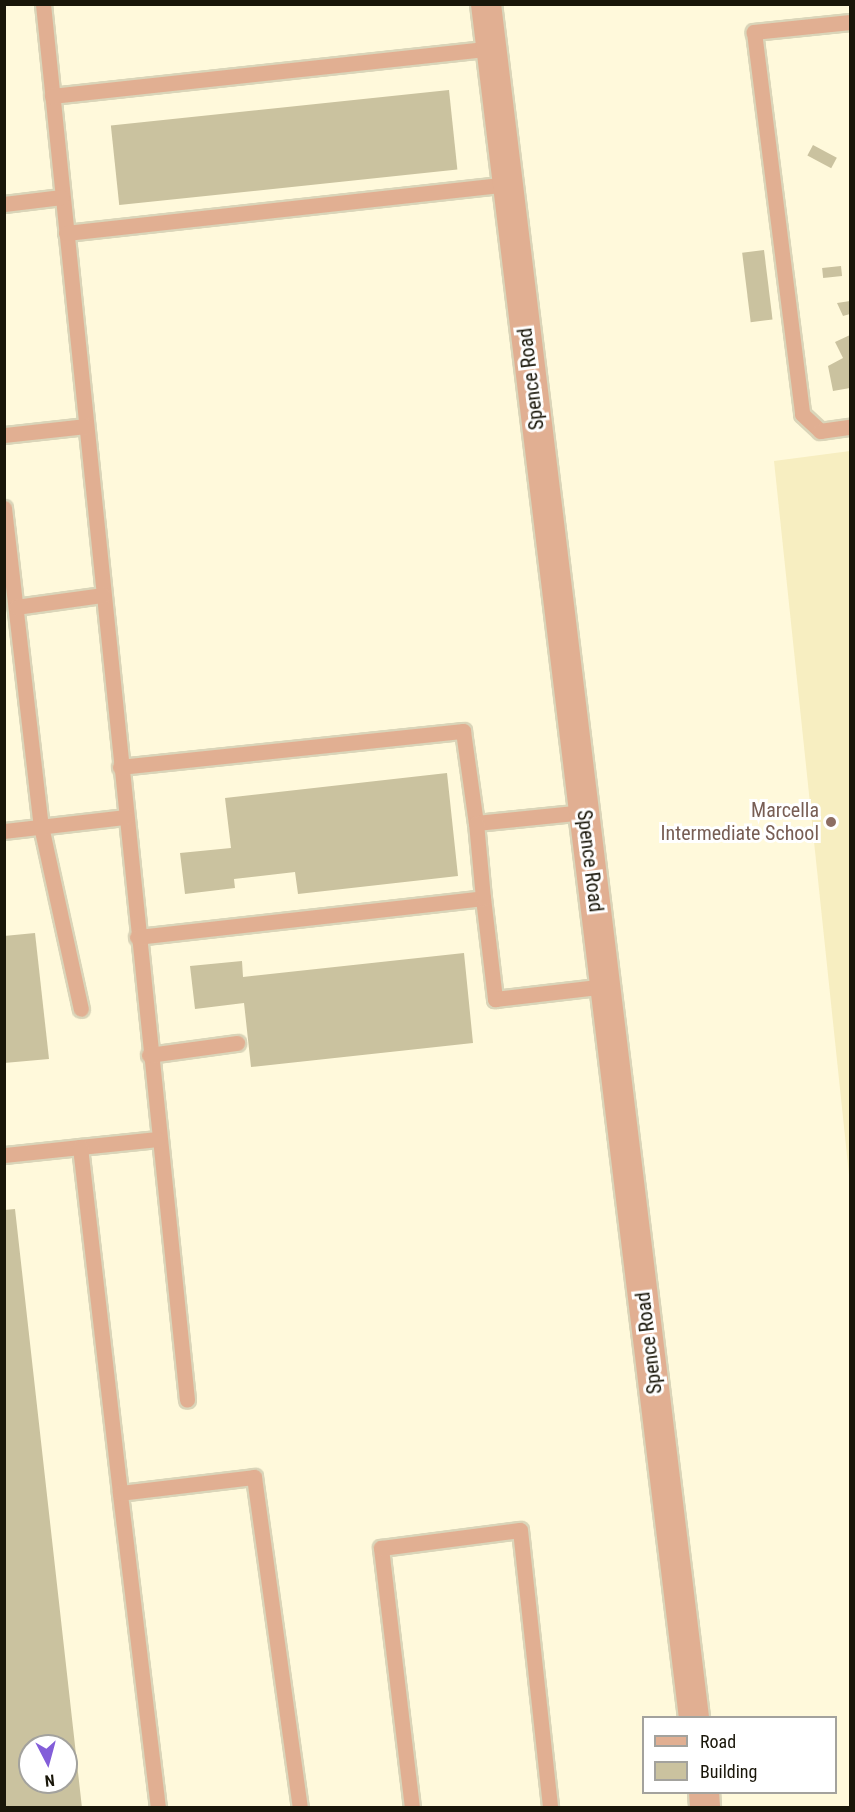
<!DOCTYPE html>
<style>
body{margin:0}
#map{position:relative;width:855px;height:1812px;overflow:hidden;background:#fff9db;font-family:"Roboto Condensed",sans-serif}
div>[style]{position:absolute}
.built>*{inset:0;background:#f7eec1}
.building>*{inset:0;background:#cac29f;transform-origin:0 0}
.roads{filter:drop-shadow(2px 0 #dad5b9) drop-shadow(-2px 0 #dad5b9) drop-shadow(0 2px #dad5b9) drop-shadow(0 -2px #dad5b9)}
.lane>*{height:15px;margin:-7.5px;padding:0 7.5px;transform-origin:7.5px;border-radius:7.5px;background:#e1af92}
.street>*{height:30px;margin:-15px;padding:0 15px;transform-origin:15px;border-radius:15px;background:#e1af92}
.dots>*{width:16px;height:16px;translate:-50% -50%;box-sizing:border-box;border:3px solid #fff;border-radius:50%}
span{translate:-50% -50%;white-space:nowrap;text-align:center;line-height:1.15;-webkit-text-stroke:6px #fff;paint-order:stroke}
.street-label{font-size:20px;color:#191609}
.education-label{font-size:20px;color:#785e54}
.right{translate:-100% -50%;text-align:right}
.frame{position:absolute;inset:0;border:6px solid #191609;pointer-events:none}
.legend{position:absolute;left:642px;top:1716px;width:195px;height:78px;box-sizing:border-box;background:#fff;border:2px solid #a3a29d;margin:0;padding:8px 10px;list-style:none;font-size:18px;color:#191609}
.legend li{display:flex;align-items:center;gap:12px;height:30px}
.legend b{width:30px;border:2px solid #a3a29d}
.north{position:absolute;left:18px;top:1734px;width:60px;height:60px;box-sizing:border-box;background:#fff;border:2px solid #a3a29d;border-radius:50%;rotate:174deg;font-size:16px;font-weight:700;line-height:24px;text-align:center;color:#191609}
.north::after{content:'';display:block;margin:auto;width:21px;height:27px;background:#835ed9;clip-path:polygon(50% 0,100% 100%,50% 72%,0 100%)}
</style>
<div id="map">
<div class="built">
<i style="clip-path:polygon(850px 451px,850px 1184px,774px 461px)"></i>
</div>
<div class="building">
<i style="left:449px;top:90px;width:80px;height:340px;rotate:84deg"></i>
<i style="left:813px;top:145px;width:27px;height:12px;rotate:28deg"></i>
<i style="left:764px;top:250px;width:70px;height:22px;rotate:83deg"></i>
<i style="left:841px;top:266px;width:10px;height:19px;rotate:84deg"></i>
<i style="clip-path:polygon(850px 301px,850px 314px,843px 316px,837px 303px)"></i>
<i style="clip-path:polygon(850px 335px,850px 388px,833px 391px,828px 366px,843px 358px,835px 342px)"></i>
<i style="clip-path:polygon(447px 773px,458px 876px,298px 894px,295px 872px,234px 879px,235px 888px,185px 894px,180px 853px,231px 848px,225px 798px)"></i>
<i style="clip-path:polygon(35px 933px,49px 1059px,4px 1063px,4px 936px)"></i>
<i style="clip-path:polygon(464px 953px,473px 1043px,251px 1067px,244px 1003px,195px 1009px,190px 966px,242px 961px,243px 977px)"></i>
<i style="clip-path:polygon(evenodd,15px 1209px,82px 1808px,4px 1808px,4px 1210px,15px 1209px,30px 1746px,66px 1746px,66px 1782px,30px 1782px,30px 1746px)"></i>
</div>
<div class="roads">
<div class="lane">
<i style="left:43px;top:4px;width:1403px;rotate:84.11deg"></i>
<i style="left:850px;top:22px;width:97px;rotate:174.1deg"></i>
<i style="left:754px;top:32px;width:385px;rotate:82.8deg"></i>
<i style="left:802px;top:414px;width:25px;rotate:43deg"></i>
<i style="left:820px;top:431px;width:30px;rotate:-8deg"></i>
<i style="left:52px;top:96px;width:442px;rotate:-6.2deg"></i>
<i style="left:4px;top:204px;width:58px;rotate:-6.9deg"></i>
<i style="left:66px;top:233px;width:444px;rotate:-6.3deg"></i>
<i style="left:4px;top:435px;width:82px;rotate:-6.3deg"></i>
<i style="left:4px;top:508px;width:320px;rotate:83.4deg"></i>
<i style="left:41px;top:826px;width:187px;rotate:77.7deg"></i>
<i style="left:16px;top:607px;width:88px;rotate:-7.9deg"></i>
<i style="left:120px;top:767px;width:345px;rotate:-6deg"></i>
<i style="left:463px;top:731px;width:93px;rotate:82deg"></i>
<i style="left:476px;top:823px;width:109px;rotate:-5.8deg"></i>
<i style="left:4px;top:831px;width:122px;rotate:-6.6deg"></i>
<i style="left:483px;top:898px;width:102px;rotate:83.2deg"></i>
<i style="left:495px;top:999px;width:112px;rotate:-6.7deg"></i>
<i style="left:137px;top:937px;width:348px;rotate:-6.4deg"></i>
<i style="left:483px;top:898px;width:75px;rotate:-95.3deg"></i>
<i style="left:149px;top:1055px;width:89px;rotate:-7.8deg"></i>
<i style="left:80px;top:1147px;width:78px;rotate:-5.9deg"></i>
<i style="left:4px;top:1155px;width:76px;rotate:-6deg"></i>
<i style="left:80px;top:1147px;width:348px;rotate:83.4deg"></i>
<i style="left:158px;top:1808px;width:317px;rotate:-96.9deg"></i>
<i style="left:120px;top:1493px;width:135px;rotate:-6.8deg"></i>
<i style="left:254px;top:1477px;width:334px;rotate:82.1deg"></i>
<i style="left:412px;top:1808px;width:262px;rotate:-96.8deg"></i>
<i style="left:381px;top:1548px;width:140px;rotate:-7.4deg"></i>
<i style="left:520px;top:1530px;width:280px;rotate:83.8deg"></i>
</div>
<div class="street">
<i style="left:486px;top:4px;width:1727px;rotate:83.08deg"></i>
<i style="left:704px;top:1792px;width:16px;rotate:86deg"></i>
</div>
</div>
<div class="dots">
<i style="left:831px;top:822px;background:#8d6e63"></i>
</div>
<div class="street-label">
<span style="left:531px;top:379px;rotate:-97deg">Spence Road</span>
<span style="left:590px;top:861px;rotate:83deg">Spence Road</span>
<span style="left:649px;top:1343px;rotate:-97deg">Spence Road</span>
</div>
<div class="education-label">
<span class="right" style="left:819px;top:822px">Marcella<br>Intermediate School</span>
</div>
<div class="frame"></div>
<ul class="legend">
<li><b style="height:8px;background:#e1af92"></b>Road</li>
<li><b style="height:16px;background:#cac29f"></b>Building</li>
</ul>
<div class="north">N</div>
</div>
